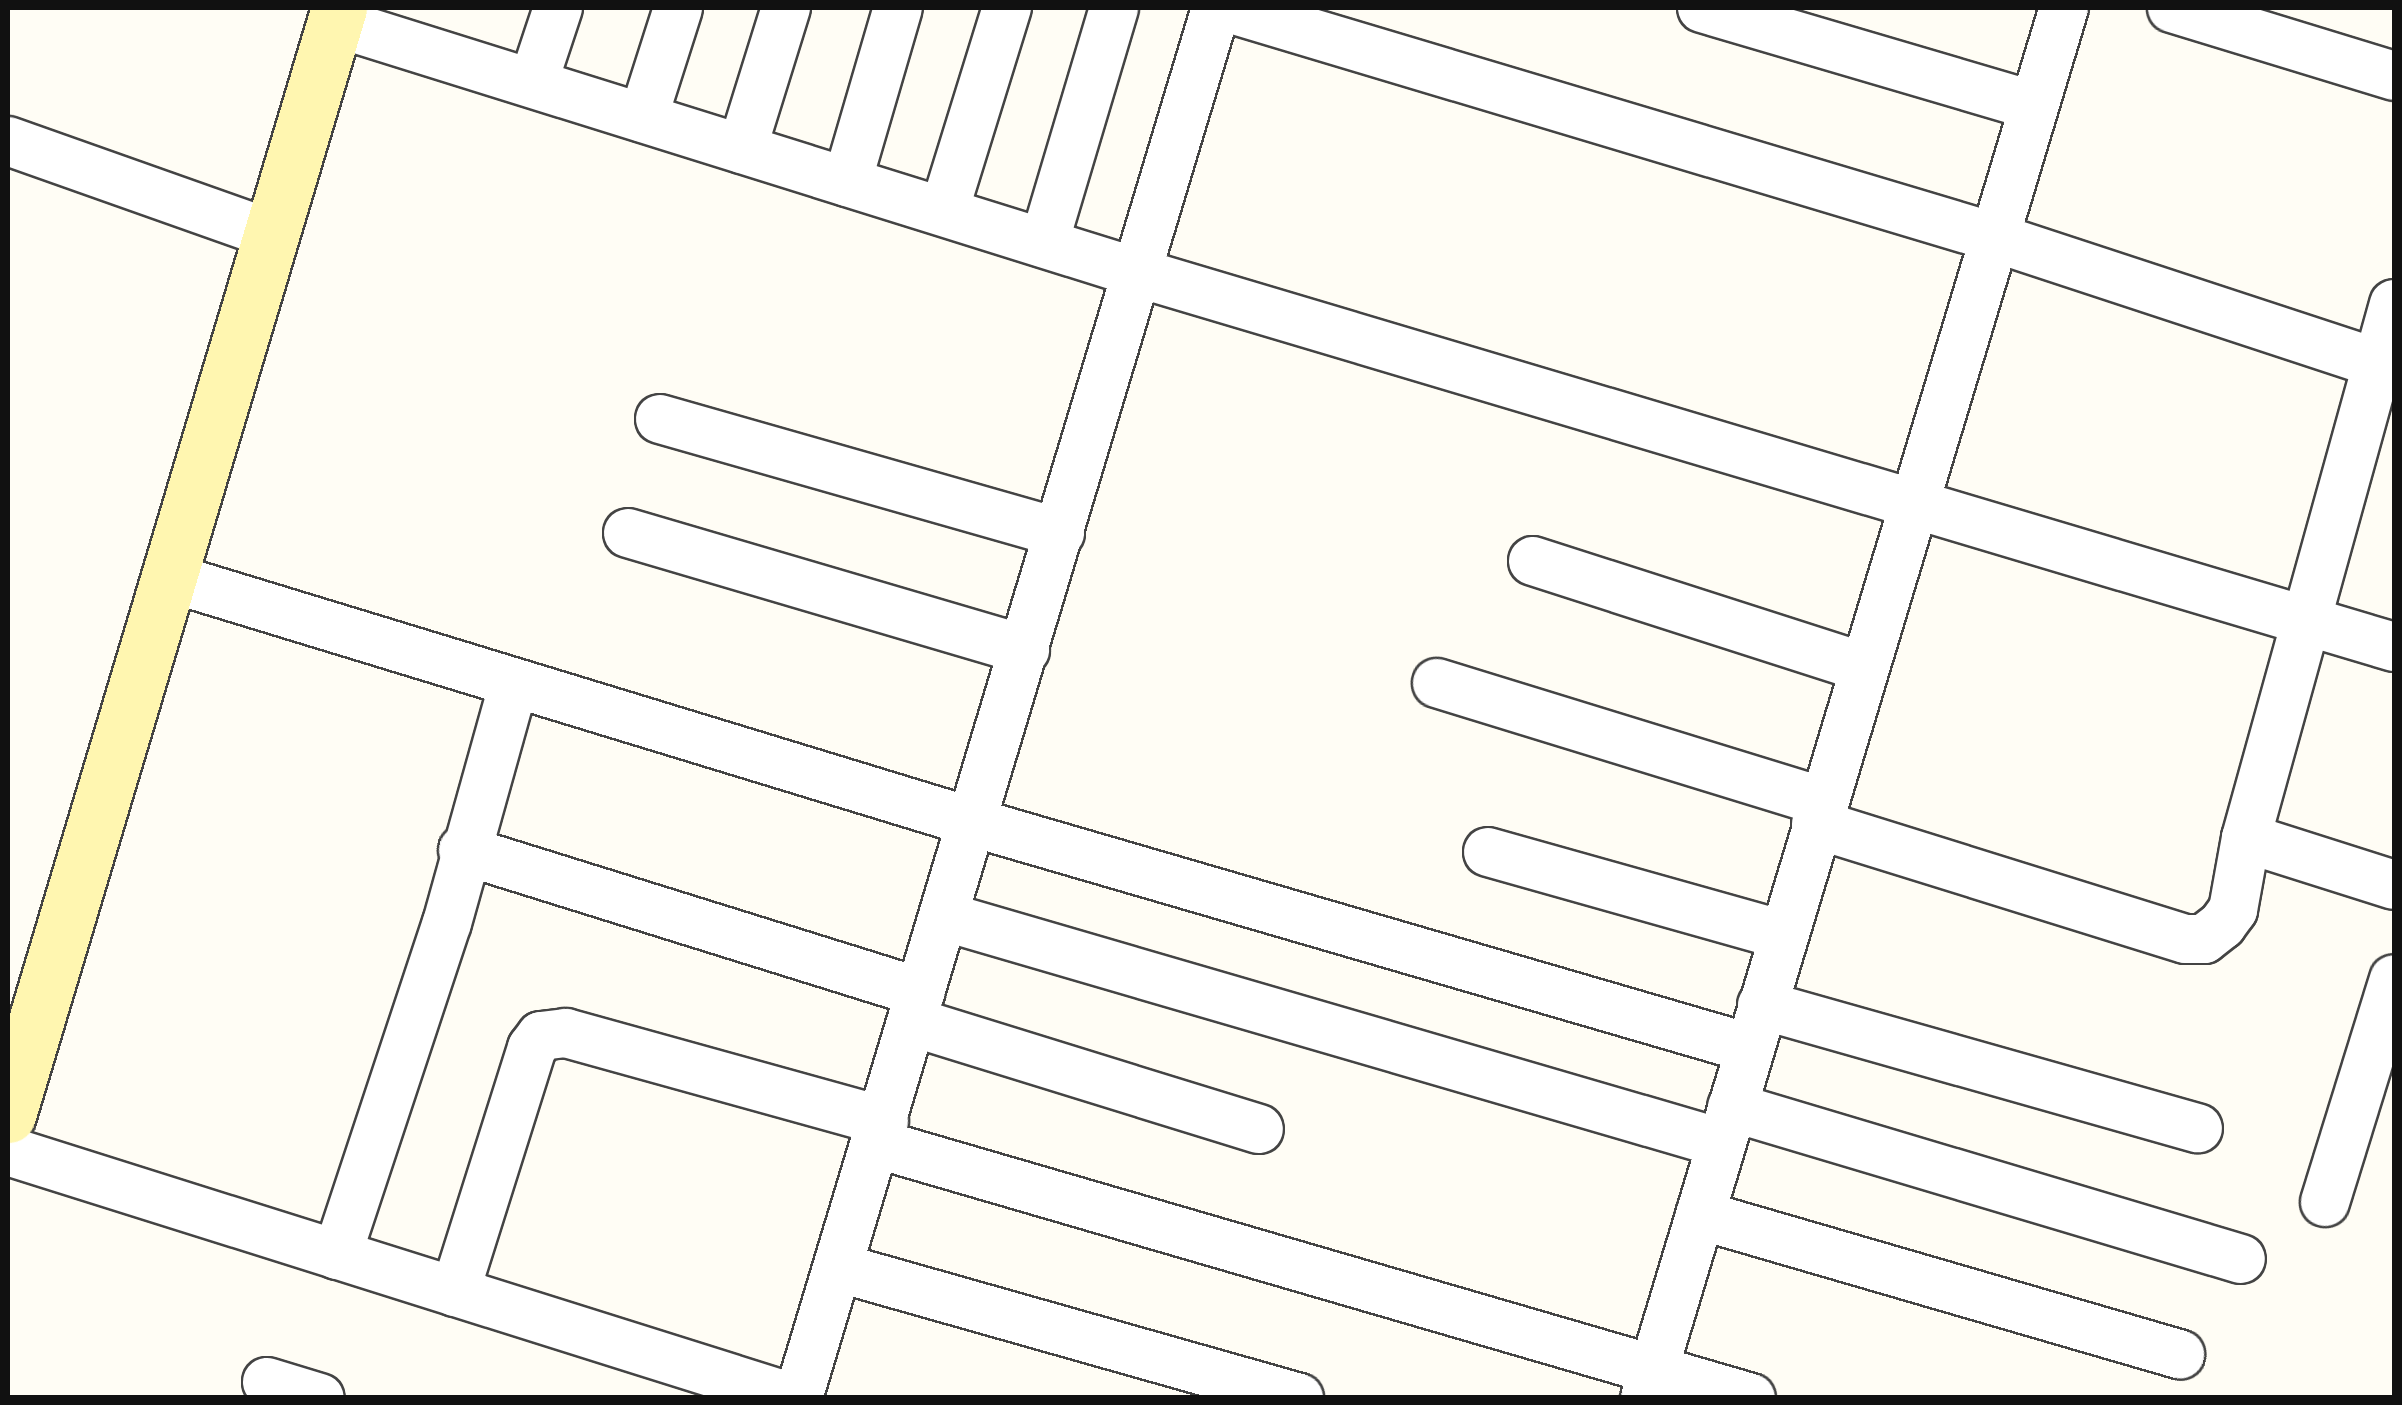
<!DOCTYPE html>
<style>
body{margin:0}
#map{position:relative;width:2402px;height:1405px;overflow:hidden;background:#fffdf5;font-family:"Times New Roman",serif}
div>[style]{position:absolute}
.roads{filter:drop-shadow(2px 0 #444) drop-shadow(-2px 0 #444) drop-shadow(0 2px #444) drop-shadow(0 -2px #444)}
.street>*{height:48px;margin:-24px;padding:0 24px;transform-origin:24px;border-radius:24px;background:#fff}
.secondary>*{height:55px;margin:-27.5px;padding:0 27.5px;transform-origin:27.5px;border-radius:27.5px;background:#fff6b0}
span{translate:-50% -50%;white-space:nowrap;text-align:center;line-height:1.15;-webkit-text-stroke:10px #fff;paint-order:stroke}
.frame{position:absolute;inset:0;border:10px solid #111;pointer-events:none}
</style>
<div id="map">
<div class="roads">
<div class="street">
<i style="left:1228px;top:8px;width:799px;rotate:16.66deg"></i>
<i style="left:1993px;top:237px;width:403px;rotate:18.2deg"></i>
<i style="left:1702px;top:8px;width:346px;rotate:16.4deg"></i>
<i style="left:2172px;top:8px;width:232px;rotate:17deg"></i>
<i style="left:335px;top:22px;width:835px;rotate:17.35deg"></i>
<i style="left:1132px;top:271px;width:1317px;rotate:16.59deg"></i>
<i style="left:533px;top:83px;width:79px;rotate:-71.6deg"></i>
<i style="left:643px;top:118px;width:115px;rotate:-72.3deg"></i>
<i style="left:8px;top:141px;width:279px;rotate:19.5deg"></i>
<i style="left:742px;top:149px;width:148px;rotate:-72.7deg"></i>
<i style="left:847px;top:182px;width:181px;rotate:-73.7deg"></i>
<i style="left:944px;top:211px;width:213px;rotate:-72.8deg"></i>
<i style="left:1044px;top:243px;width:245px;rotate:-73.4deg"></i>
<i style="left:660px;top:419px;width:416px;rotate:15.9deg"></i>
<i style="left:628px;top:533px;width:414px;rotate:16.4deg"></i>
<i style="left:1533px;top:561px;width:347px;rotate:17.8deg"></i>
<i style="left:168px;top:577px;width:841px;rotate:16.95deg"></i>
<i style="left:972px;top:822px;width:809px;rotate:16.22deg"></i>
<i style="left:1437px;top:683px;width:404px;rotate:17.1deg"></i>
<i style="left:1816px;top:824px;width:387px;rotate:17.3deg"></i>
<i style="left:2186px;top:939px;width:18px"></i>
<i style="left:2204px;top:939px;width:23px;rotate:-38deg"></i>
<i style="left:2222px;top:925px;width:19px;rotate:-54deg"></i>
<i style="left:2233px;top:910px;width:73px;rotate:-79.8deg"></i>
<i style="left:2246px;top:838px;width:554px;rotate:-74.51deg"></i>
<i style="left:2246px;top:838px;width:155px;rotate:17.6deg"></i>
<i style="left:463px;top:850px;width:479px;rotate:17.3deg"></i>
<i style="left:1488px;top:852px;width:306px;rotate:15.7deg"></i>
<i style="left:946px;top:917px;width:807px;rotate:16.26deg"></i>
<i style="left:1762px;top:1005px;width:453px;rotate:15.8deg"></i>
<i style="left:913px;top:1022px;width:362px;rotate:17.2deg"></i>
<i style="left:1732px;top:1107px;width:531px;rotate:16.63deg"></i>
<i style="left:878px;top:1144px;width:909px;rotate:16.22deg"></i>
<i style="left:8px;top:1151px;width:823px;rotate:17.47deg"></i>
<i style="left:2325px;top:1202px;width:233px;rotate:-72.8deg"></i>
<i style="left:1700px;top:1215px;width:500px;rotate:16.2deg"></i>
<i style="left:337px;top:1255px;width:350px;rotate:-71.7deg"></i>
<i style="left:447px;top:923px;width:249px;rotate:-74.4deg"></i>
<i style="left:840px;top:1268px;width:477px;rotate:15.8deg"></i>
<i style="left:455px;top:1292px;width:256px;rotate:-72.5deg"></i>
<i style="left:532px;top:1048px;width:15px;rotate:-53deg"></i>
<i style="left:541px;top:1036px;width:25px;rotate:-7deg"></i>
<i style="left:566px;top:1033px;width:330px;rotate:15.5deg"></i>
<i style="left:267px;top:1382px;width:55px;rotate:16.8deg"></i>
<i style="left:798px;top:1398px;width:1451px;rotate:-73.26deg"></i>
<i style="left:1645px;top:1398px;width:1452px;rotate:-73.23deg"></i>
</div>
<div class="secondary">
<i style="left:8px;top:1115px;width:1155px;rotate:-73.35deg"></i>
</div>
</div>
<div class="frame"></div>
</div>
